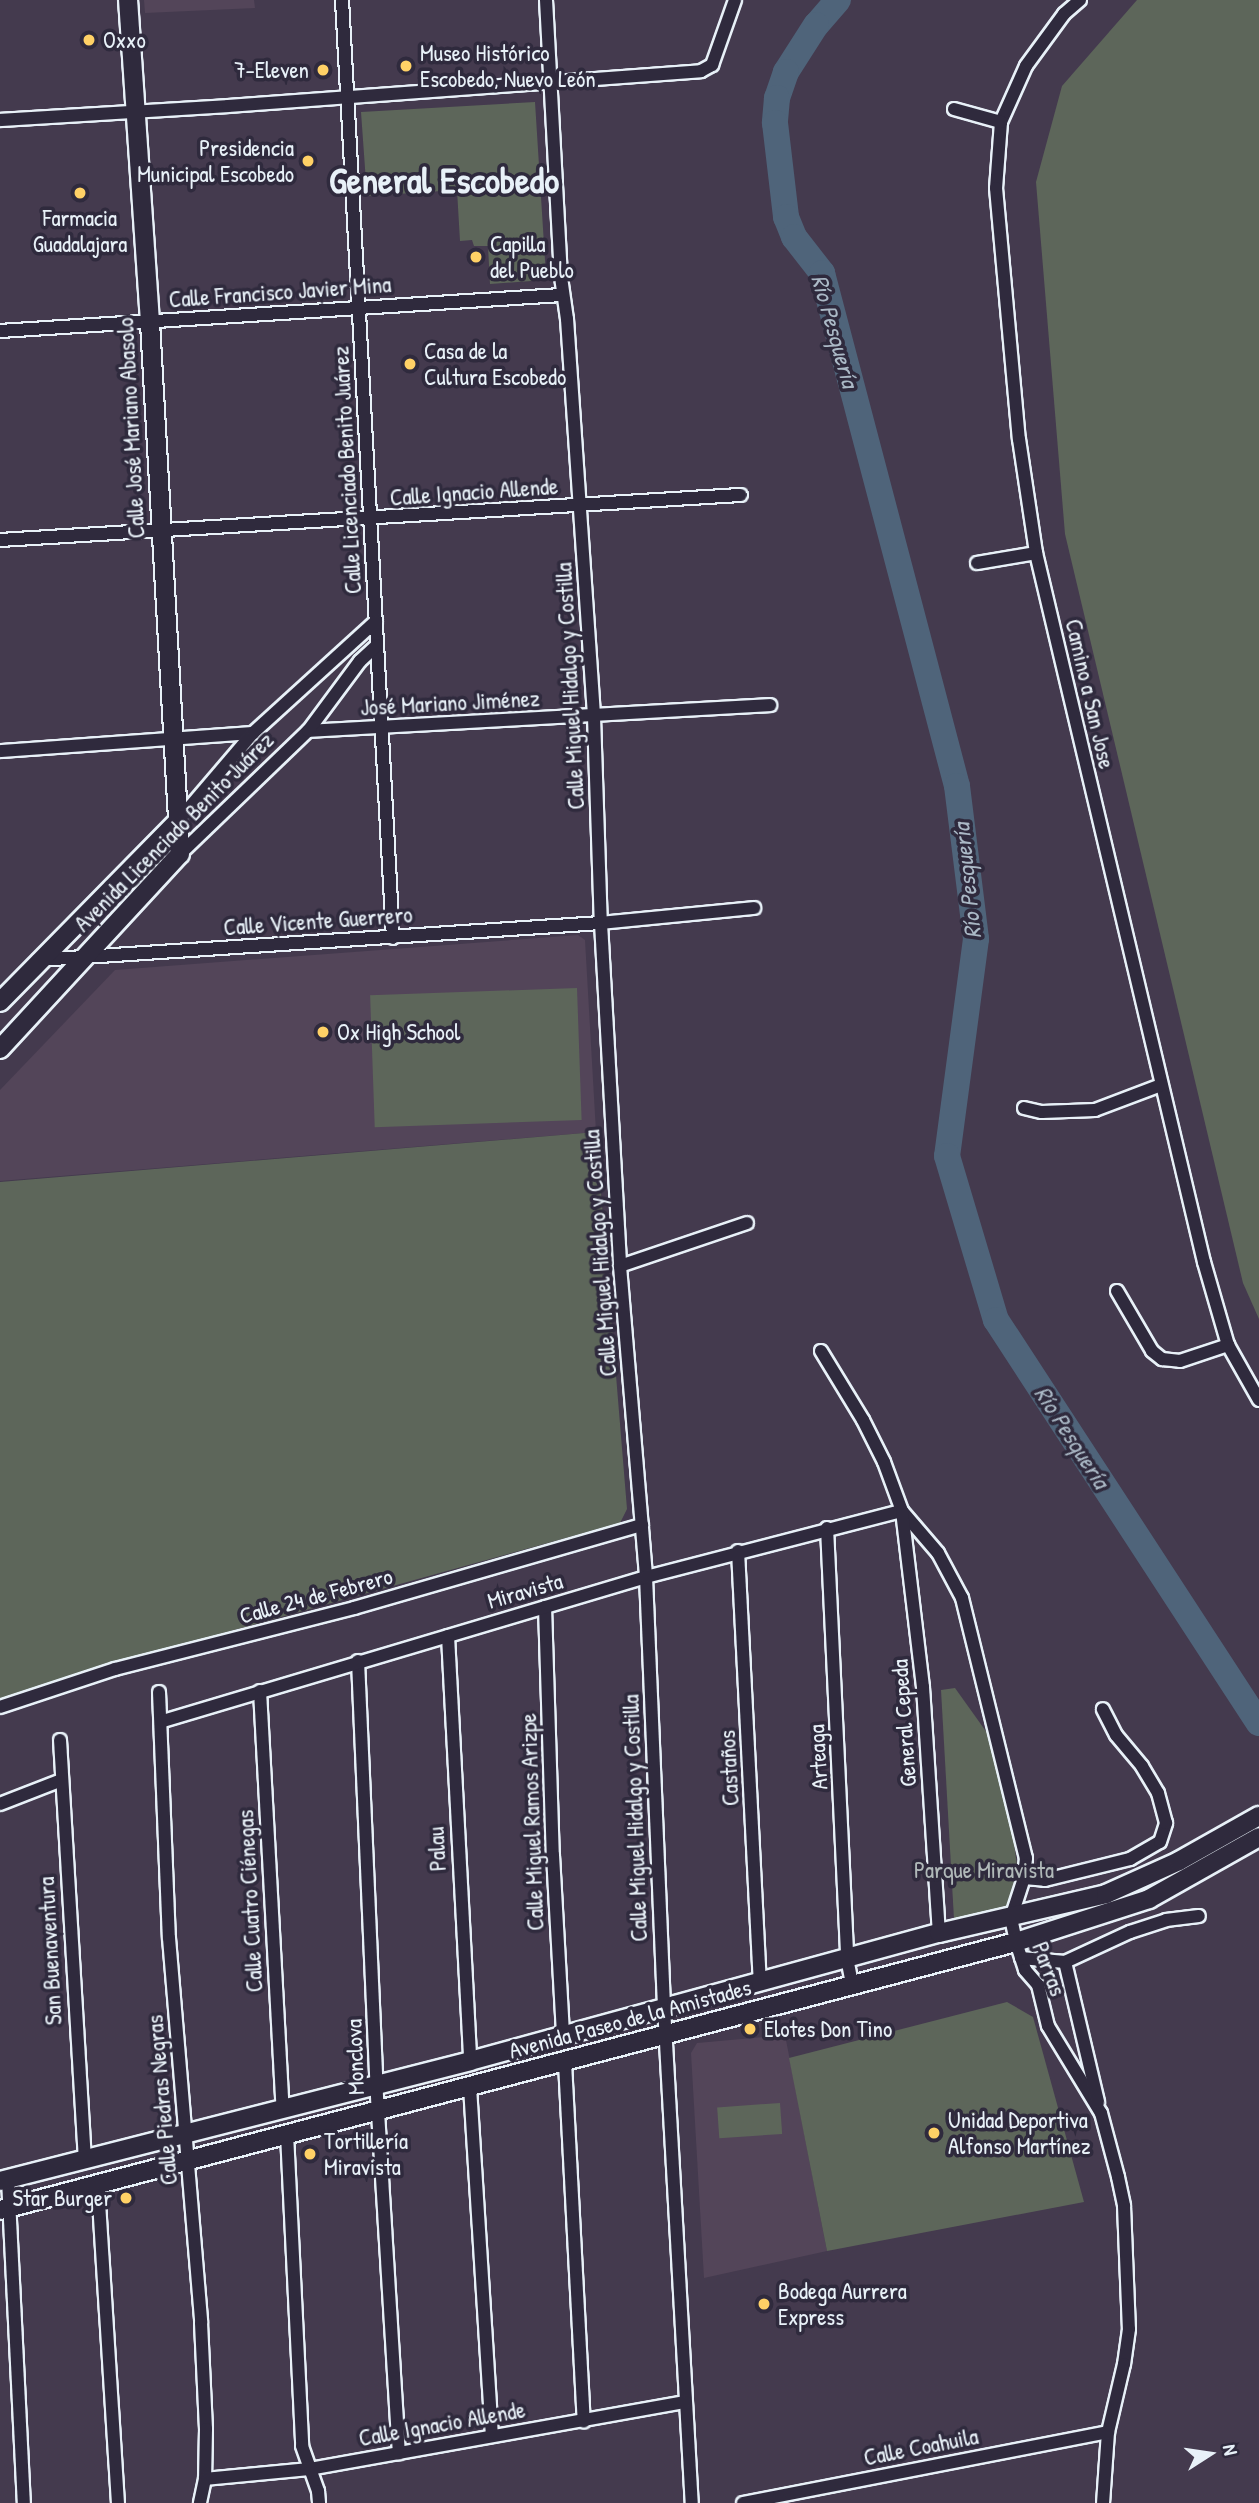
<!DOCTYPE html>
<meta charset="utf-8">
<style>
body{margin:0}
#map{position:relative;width:1259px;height:2503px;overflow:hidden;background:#443a4e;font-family:"Patrick Hand",sans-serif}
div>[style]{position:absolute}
.built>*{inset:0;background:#534559}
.green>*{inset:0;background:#5d665a;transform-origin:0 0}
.river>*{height:26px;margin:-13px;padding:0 13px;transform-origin:13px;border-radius:13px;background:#4f647a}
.roads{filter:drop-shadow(2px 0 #e8f1f8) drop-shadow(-2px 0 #e8f1f8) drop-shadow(0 2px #e8f1f8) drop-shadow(0 -2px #e8f1f8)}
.street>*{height:12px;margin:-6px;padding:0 6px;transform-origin:6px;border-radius:6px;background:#2f2a3d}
.secondary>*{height:18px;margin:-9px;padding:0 9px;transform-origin:9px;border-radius:9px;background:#2f2a3d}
.dots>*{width:19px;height:19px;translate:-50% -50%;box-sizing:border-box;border:4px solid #2f2a3d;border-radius:50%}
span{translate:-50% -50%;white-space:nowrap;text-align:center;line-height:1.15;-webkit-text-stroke:7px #2f2a3d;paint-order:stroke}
.poi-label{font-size:23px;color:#e8f1f8}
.left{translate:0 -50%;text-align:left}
.right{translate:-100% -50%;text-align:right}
.street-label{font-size:23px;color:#e8f1f8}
.park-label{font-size:23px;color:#b0b9b9}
.water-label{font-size:24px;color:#abb9c6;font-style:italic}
.town-label{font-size:37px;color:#e8f1f8;font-weight:700}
.north{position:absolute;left:1175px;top:2419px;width:70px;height:70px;-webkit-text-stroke:5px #2f2a3d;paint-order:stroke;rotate:78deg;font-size:19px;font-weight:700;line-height:28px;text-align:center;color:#e8f1f8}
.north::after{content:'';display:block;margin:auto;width:24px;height:32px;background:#e8f1f8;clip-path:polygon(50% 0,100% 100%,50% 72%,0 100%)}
</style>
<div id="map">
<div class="built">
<i style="clip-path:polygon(144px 0,254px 0,255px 8px,145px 13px)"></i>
<i style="clip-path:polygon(578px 935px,585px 940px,596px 1132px,0 1181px,0 1090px,115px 970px)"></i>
<i style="clip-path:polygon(785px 2035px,827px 2251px,704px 2278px,691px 2053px,697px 2043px)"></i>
</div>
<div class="green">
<i style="clip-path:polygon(1137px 0,1259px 0,1259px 1319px,1243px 1283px,1065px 534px,1036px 182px,1062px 86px)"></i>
<i style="clip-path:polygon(535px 102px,546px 276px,544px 280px,490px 284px,488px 246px,474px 246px,472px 240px,460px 241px,457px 190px,367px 196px,361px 112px)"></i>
<i style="left:577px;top:988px;width:132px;height:207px;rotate:88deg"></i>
<i style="clip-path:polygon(596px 1132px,627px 1509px,620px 1523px,126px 1660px,0 1702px,0 1182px)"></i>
<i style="clip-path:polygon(955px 1688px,990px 1737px,1009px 1807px,1022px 1902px,954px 1919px,941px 1690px)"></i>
<i style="clip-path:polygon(1007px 2002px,1033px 2017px,1084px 2202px,827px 2251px,789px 2058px)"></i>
<i style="left:780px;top:2103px;width:31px;height:63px;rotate:86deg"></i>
</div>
<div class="river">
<i style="left:838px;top:0;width:33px;rotate:131deg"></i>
<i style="left:816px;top:25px;width:56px;rotate:122.6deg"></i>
<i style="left:786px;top:72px;width:28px;rotate:109deg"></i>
<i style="left:777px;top:98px;width:25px;rotate:95deg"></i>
<i style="left:775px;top:123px;width:95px;rotate:83.3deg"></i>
<i style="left:786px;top:217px;width:22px;rotate:68deg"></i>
<i style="left:794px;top:237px;width:46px;rotate:52.1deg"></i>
<i style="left:822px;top:273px;width:530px;rotate:75.26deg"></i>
<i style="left:957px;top:786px;width:154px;rotate:82.9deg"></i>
<i style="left:976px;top:939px;width:219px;rotate:97.6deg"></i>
<i style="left:947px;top:1156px;width:171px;rotate:73.4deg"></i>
<i style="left:996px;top:1320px;width:481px;rotate:56.9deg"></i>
</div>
<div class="roads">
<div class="street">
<i style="left:342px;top:0;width:939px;rotate:86.89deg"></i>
<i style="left:546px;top:0;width:277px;rotate:86.9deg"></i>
<i style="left:561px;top:277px;width:42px;rotate:81.9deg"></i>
<i style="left:567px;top:319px;width:399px;rotate:86.1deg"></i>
<i style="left:594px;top:717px;width:206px;rotate:88.1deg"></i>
<i style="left:601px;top:923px;width:344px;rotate:86.8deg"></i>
<i style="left:620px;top:1266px;width:312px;rotate:85.2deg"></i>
<i style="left:646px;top:1577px;width:430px;rotate:87.6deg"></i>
<i style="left:664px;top:2007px;width:497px;rotate:86.8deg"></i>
<i style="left:1080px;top:0;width:21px;rotate:139deg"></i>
<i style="left:1064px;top:14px;width:64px;rotate:126.2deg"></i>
<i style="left:1026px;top:66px;width:61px;rotate:114.1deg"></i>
<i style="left:1001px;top:122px;width:66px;rotate:94.3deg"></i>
<i style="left:996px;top:188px;width:252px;rotate:84.8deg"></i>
<i style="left:1019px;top:439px;width:115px;rotate:81.5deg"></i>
<i style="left:1036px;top:553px;width:729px;rotate:76.67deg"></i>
<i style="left:1204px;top:1262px;width:86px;rotate:73.9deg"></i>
<i style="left:1228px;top:1345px;width:63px;rotate:60.6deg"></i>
<i style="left:954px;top:109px;width:49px;rotate:15.5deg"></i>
<i style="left:0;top:120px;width:228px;rotate:-3.5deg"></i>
<i style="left:228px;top:106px;width:474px;rotate:-4.2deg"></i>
<i style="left:701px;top:71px;width:13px;rotate:-29deg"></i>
<i style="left:712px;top:65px;width:69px;rotate:-70.5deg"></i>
<i style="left:0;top:331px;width:563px;rotate:-3.67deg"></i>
<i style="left:0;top:540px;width:742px;rotate:-3.48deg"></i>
<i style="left:977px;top:563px;width:60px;rotate:-9.6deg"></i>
<i style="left:308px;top:731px;width:463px;rotate:-3.2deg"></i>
<i style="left:0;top:751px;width:254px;rotate:-4.1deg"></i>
<i style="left:177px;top:822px;width:117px;rotate:-49.5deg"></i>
<i style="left:253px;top:733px;width:166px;rotate:-42.3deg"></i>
<i style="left:180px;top:854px;width:178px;rotate:-43.9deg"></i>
<i style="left:308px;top:731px;width:87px;rotate:-53.4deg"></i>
<i style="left:360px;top:661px;width:23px;rotate:-43deg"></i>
<i style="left:38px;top:960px;width:564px;rotate:-3.76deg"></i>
<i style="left:601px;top:923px;width:154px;rotate:-5.6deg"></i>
<i style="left:1024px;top:1108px;width:18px;rotate:13deg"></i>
<i style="left:1042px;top:1112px;width:53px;rotate:-2.2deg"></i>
<i style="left:1095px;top:1110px;width:71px;rotate:-20.7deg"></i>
<i style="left:620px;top:1266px;width:134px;rotate:-18.7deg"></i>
<i style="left:1117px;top:1291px;width:69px;rotate:59.7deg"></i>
<i style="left:1152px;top:1351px;width:13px;rotate:39deg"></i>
<i style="left:1162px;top:1359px;width:18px;rotate:6deg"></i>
<i style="left:1180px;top:1361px;width:51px;rotate:-18.4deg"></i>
<i style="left:821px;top:1351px;width:81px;rotate:58.7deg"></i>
<i style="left:863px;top:1420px;width:47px;rotate:63.4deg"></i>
<i style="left:884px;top:1462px;width:52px;rotate:69.8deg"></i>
<i style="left:902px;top:1511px;width:55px;rotate:49.4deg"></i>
<i style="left:938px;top:1553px;width:51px;rotate:61.9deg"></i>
<i style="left:962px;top:1598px;width:268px;rotate:76.2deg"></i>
<i style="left:1026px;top:1858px;width:20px;rotate:96deg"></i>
<i style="left:1024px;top:1878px;width:42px;rotate:108deg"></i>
<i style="left:1011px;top:1918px;width:25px;rotate:78deg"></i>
<i style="left:1016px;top:1942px;width:29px;rotate:72deg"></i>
<i style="left:1025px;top:1970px;width:20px;rotate:49deg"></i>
<i style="left:1038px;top:1985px;width:42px;rotate:76.3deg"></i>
<i style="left:1048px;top:2026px;width:102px;rotate:58.7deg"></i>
<i style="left:1101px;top:2113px;width:66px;rotate:75.1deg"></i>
<i style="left:1118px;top:2177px;width:30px;rotate:78deg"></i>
<i style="left:1124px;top:2206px;width:123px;rotate:87.7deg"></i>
<i style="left:1129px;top:2329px;width:35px;rotate:98deg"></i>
<i style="left:1124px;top:2364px;width:70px;rotate:103.2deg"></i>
<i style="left:1108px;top:2432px;width:71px;rotate:94deg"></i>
<i style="left:827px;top:1528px;width:430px;rotate:87.3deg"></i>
<i style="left:847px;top:1958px;width:25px;rotate:79deg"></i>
<i style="left:738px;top:1551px;width:432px;rotate:87.1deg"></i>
<i style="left:545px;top:1607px;width:248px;rotate:88.2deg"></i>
<i style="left:553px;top:1855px;width:179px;rotate:86.8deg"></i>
<i style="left:448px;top:1636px;width:426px;rotate:87deg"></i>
<i style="left:358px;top:1661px;width:451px;rotate:87.5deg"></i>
<i style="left:378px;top:2112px;width:342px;rotate:86.5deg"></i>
<i style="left:260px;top:1691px;width:419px;rotate:86.9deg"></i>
<i style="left:159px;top:1692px;width:246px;rotate:87.7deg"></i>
<i style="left:169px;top:1938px;width:386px;rotate:85.2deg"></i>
<i style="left:201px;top:2323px;width:106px;rotate:87.3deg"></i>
<i style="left:206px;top:2429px;width:50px;rotate:91.1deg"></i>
<i style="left:205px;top:2479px;width:25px;rotate:102deg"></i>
<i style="left:0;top:1707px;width:121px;rotate:-18.3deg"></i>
<i style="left:115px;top:1669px;width:247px;rotate:-14.3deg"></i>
<i style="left:354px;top:1608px;width:300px;rotate:-16.1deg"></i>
<i style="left:163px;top:1721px;width:504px;rotate:-16.6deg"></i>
<i style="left:646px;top:1577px;width:264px;rotate:-14.5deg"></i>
<i style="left:902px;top:1511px;width:177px;rotate:83.2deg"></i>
<i style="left:923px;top:1687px;width:247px;rotate:86.3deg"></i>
<i style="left:60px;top:1740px;width:422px;rotate:86.6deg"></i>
<i style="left:0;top:1804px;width:66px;rotate:-21.2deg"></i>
<i style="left:1024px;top:1878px;width:21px;rotate:5deg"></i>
<i style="left:1045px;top:1880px;width:88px;rotate:-13.9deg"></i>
<i style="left:1130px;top:1859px;width:34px;rotate:-30deg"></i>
<i style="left:1160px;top:1842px;width:20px;rotate:-72deg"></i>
<i style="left:1166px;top:1823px;width:31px;rotate:-105deg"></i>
<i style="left:1158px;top:1793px;width:31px;rotate:-121deg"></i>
<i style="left:1142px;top:1766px;width:40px;rotate:-130deg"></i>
<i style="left:1116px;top:1735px;width:29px;rotate:-117deg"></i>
<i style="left:1021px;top:1958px;width:44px;rotate:5.2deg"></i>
<i style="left:1065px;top:1962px;width:72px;rotate:-24.8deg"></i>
<i style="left:1130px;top:1932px;width:38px;rotate:-18deg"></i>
<i style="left:1166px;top:1920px;width:33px;rotate:-7deg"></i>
<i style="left:1065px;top:1962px;width:144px;rotate:76.7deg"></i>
<i style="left:565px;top:2063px;width:359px;rotate:87deg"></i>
<i style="left:470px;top:2087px;width:349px;rotate:86.4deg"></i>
<i style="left:287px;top:2134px;width:312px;rotate:87.2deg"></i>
<i style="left:302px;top:2446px;width:48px;rotate:70.4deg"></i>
<i style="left:318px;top:2491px;width:12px;rotate:85deg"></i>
<i style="left:8px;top:2179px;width:324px;rotate:87.2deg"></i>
<i style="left:98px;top:2186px;width:318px;rotate:86.4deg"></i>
<i style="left:205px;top:2479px;width:104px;rotate:-5.5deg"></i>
<i style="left:309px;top:2469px;width:382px;rotate:-10.1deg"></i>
<i style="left:743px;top:2503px;width:372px;rotate:-11deg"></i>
</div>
<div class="secondary">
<i style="left:0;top:1002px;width:252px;rotate:-45.5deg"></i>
<i style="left:0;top:1049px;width:265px;rotate:-47.3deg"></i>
<i style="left:180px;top:854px;width:533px;rotate:-93.23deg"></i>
<i style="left:150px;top:322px;width:323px;rotate:-93.9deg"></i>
<i style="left:0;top:2181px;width:485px;rotate:-14.3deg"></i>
<i style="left:470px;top:2061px;width:486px;rotate:-15.3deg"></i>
<i style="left:939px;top:1933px;width:171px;rotate:-13.1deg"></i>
<i style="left:1106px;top:1894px;width:80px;rotate:-24.3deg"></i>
<i style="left:1179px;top:1861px;width:92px;rotate:-29.4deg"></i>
<i style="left:0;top:2210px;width:1051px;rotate:-14.78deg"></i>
<i style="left:1016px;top:1942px;width:140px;rotate:-17.9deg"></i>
<i style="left:1149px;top:1899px;width:126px;rotate:-29.4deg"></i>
</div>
</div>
<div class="dots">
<i style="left:89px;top:40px;background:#ffd166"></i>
<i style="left:406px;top:66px;background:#ffd166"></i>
<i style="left:323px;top:70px;background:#ffd166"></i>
<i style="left:308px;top:161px;background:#ffd166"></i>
<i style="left:80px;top:193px;background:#ffd166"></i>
<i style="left:476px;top:257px;background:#ffd166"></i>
<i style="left:410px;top:364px;background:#ffd166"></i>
<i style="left:323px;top:1032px;background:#ffd166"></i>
<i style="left:750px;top:2029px;background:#ffd166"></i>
<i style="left:934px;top:2133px;background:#ffd166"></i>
<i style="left:310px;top:2154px;background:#ffd166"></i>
<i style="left:126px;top:2198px;background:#ffd166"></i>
<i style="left:764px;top:2304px;background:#ffd166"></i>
</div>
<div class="poi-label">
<span class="left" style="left:103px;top:40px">Oxxo</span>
<span class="left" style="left:420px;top:66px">Museo Histórico<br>Escobedo, Nuevo León</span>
<span class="right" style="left:309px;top:70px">7-Eleven</span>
<span class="right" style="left:294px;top:161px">Presidencia<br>Municipal Escobedo</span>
<span style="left:80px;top:231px">Farmacia<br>Guadalajara</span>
<span class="left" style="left:490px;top:257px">Capilla<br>del Pueblo</span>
<span class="left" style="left:424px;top:364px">Casa de la<br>Cultura Escobedo</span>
<span class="left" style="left:337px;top:1032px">Ox High School</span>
<span class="left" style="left:764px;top:2029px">Elotes Don Tino</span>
<span class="left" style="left:948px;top:2133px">Unidad Deportiva<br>Alfonso Martínez</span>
<span class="left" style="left:324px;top:2154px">Tortillería<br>Miravista</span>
<span class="right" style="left:112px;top:2198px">Star Burger</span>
<span class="left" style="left:778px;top:2304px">Bodega Aurrera<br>Express</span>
</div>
<div class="street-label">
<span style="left:280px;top:292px;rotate:-4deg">Calle Francisco Javier Mina</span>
<span style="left:131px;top:428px;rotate:-93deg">Calle José Mariano Abasolo</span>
<span style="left:347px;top:470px;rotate:-93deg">Calle Licenciado Benito Juárez</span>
<span style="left:474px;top:492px;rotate:-4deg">Calle Ignacio Allende</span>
<span style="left:570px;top:686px;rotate:-93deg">Calle Miguel Hidalgo y Costilla</span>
<span style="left:1090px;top:694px;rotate:77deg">Camino a San Jose</span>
<span style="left:450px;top:703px;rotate:-3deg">José Mariano Jiménez</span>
<span style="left:174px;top:832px;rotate:-45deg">Avenida Licenciado Benito Juárez</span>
<span style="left:318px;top:921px;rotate:-4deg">Calle Vicente Guerrero</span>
<span style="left:600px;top:1253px;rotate:-94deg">Calle Miguel Hidalgo y Costilla</span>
<span style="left:525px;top:1591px;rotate:-16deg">Miravista</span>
<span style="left:316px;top:1596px;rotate:-15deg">Calle 24 de Febrero</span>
<span style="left:904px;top:1723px;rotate:-94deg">General Cepeda</span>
<span style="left:818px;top:1757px;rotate:-93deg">Arteaga</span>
<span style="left:729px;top:1768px;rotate:-93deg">Castaños</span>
<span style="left:635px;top:1818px;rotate:-92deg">Calle Miguel Hidalgo y Costilla</span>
<span style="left:532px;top:1822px;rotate:-92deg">Calle Miguel Ramos Arizpe</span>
<span style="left:437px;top:1849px;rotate:-93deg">Palau</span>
<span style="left:250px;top:1901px;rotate:-93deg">Calle Cuatro Ciénegas</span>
<span style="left:50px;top:1951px;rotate:-93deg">San Buenaventura</span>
<span style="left:1049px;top:1969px;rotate:69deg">Parras</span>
<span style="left:630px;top:2019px;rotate:-15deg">Avenida Paseo de la Amistades</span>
<span style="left:355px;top:2057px;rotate:-92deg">Monclova</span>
<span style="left:162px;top:2100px;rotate:-95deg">Calle Piedras Negras</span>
<span style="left:442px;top:2424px;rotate:-10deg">Calle Ignacio Allende</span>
<span style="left:921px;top:2447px;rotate:-11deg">Calle Coahuila</span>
</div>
<div class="park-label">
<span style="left:984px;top:1870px">Parque Miravista</span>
</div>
<div class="water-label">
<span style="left:835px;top:331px;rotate:74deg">Río Pesquería</span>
<span style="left:967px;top:881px;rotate:-96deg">Río Pesquería</span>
<span style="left:1072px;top:1437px;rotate:57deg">Río Pesquería</span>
</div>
<div class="town-label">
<span style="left:444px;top:180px">General Escobedo</span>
</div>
<div class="north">N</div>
</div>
